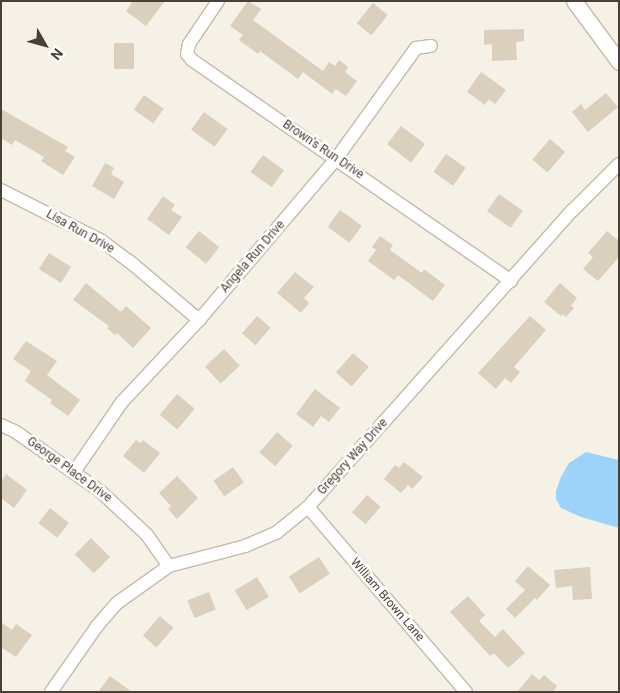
<!DOCTYPE html>
<style>
body{margin:0}
#map{position:relative;width:620px;height:693px;overflow:hidden;background:#f5f1e7;font-family:Roboto,sans-serif}
div>[style]{position:absolute}
.water>*{inset:0;background:#9dd3f8}
.building>*{inset:0;background:#dbcfbe;transform-origin:0 0}
.roads{filter:drop-shadow(1px 0 #c4bbab) drop-shadow(-1px 0 #c4bbab) drop-shadow(0 1px #c4bbab) drop-shadow(0 -1px #c4bbab)}
.minor>*{height:12px;margin:-6px;padding:0 6px;transform-origin:6px;border-radius:6px;background:#fff}
.tertiary>*{height:15px;margin:-7.5px;padding:0 7.5px;transform-origin:7.5px;border-radius:7.5px;background:#fff}
span{translate:-50% -50%;white-space:nowrap;text-align:center;line-height:1.15;-webkit-text-stroke:5px #fff;paint-order:stroke}
.street-label{font-size:12px;color:#494135}
.frame{position:absolute;inset:0;border:2px solid #494135;pointer-events:none}
.north{position:absolute;left:20px;top:20px;width:50px;height:50px;-webkit-text-stroke:4px #fff;paint-order:stroke;rotate:128deg;font-size:14px;font-weight:700;line-height:20px;text-align:center;color:#494135}
.north::after{content:'';display:block;margin:auto;width:18px;height:22px;background:#494135;clip-path:polygon(50% 0,100% 100%,50% 72%,0 100%)}
</style>
<div id="map">
<div class="water">
<i style="clip-path:polygon(586px 452px,619px 460px,619px 528px,581px 517px,561px 508px,556px 499px,556px 491px,561px 477px,569px 463px)"></i>
</div>
<div class="building">
<i style="clip-path:polygon(133px 1px,165px 1px,146px 26px,126px 11px)"></i>
<i style="clip-path:polygon(248px 1px,261px 9px,253px 20px,323px 71px,329px 62px,335px 66px,339px 60px,348px 67px,345px 72px,357px 81px,346px 96px,336px 89px,332px 94px,303px 72px,298px 79px,260px 51px,258px 54px,239px 40px,243px 35px,230px 26px)"></i>
<i style="left:373px;top:3px;width:19px;height:26px;rotate:39deg"></i>
<i style="clip-path:polygon(524px 29px,524px 41px,516px 42px,517px 60px,492px 61px,492px 44px,484px 45px,484px 30px)"></i>
<i style="left:114px;top:43px;width:20px;height:26px"></i>
<i style="clip-path:polygon(481px 72px,506px 90px,495px 104px,489px 99px,485px 105px,467px 92px)"></i>
<i style="clip-path:polygon(606px 93px,618px 107px,588px 132px,572px 112px,581px 104px,585px 110px)"></i>
<i style="left:144px;top:95px;width:24px;height:18px;rotate:35deg"></i>
<i style="clip-path:polygon(1px 109px,68px 147px,65px 151px,75px 157px,63px 175px,41px 161px,44px 157px,15px 140px,12px 145px,1px 138px)"></i>
<i style="left:204px;top:112px;width:29px;height:22px;rotate:36deg"></i>
<i style="left:401px;top:126px;width:30px;height:23px;rotate:37deg"></i>
<i style="left:550px;top:139px;width:20px;height:27px;rotate:41deg"></i>
<i style="left:446px;top:154px;width:24px;height:22px;rotate:35deg"></i>
<i style="left:263px;top:155px;width:26px;height:21px;rotate:36deg"></i>
<i style="clip-path:polygon(105px 163px,114px 168px,111px 174px,124px 182px,114px 199px,92px 186px)"></i>
<i style="left:499px;top:194px;width:29px;height:21px;rotate:35deg"></i>
<i style="clip-path:polygon(163px 196px,175px 205px,171px 210px,182px 217px,169px 235px,147px 219px)"></i>
<i style="left:340px;top:210px;width:27px;height:21px;rotate:36deg"></i>
<i style="left:199px;top:231px;width:26px;height:21px;rotate:39deg"></i>
<i style="clip-path:polygon(607px 231px,619px 241px,619px 257px,598px 281px,583px 269px,593px 257px,588px 253px)"></i>
<i style="clip-path:polygon(380px 236px,393px 245px,390px 250px,422px 273px,424px 269px,445px 285px,433px 301px,398px 275px,394px 280px,368px 261px,376px 250px,372px 247px)"></i>
<i style="left:49px;top:253px;width:26px;height:19px;rotate:32deg"></i>
<i style="clip-path:polygon(295px 272px,314px 287px,304px 298px,309px 303px,301px 313px,277px 293px)"></i>
<i style="clip-path:polygon(86px 283px,121px 312px,126px 306px,151px 328px,133px 348px,117px 333px,115px 335px,107px 328px,109px 326px,73px 300px)"></i>
<i style="clip-path:polygon(560px 283px,577px 298px,571px 306px,574px 308px,566px 317px,563px 314px,561px 316px,544px 302px)"></i>
<i style="left:257px;top:316px;width:18px;height:23px;rotate:41deg"></i>
<i style="clip-path:polygon(530px 316px,546px 330px,514px 367px,520px 372px,511px 383px,505px 378px,496px 389px,478px 373px)"></i>
<i style="clip-path:polygon(26px 341px,57px 361px,47px 375px,80px 400px,68px 416px,50px 403px,52px 400px,25px 381px,31px 371px,13px 359px)"></i>
<i style="left:224px;top:349px;width:23px;height:26px;rotate:47deg"></i>
<i style="left:353px;top:353px;width:21px;height:26px;rotate:41deg"></i>
<i style="clip-path:polygon(315px 389px,340px 408px,329px 422px,321px 416px,313px 427px,296px 414px)"></i>
<i style="left:177px;top:394px;width:23px;height:27px;rotate:40deg"></i>
<i style="left:277px;top:432px;width:21px;height:27px;rotate:41deg"></i>
<i style="clip-path:polygon(136px 440px,140px 443px,143px 440px,160px 453px,144px 473px,123px 456px)"></i>
<i style="clip-path:polygon(404px 462px,423px 477px,412px 489px,408px 485px,401px 493px,384px 479px,395px 465px,399px 468px)"></i>
<i style="left:233px;top:467px;width:19px;height:24px;rotate:55deg"></i>
<i style="clip-path:polygon(6px 474px,27px 490px,14px 508px,1px 498px,1px 482px)"></i>
<i style="clip-path:polygon(177px 476px,198px 498px,177px 519px,168px 509px,171px 506px,159px 493px)"></i>
<i style="left:367px;top:495px;width:18px;height:23px;rotate:41deg"></i>
<i style="left:50px;top:508px;width:24px;height:19px;rotate:38deg"></i>
<i style="left:91px;top:538px;width:27px;height:23px;rotate:45deg"></i>
<i style="left:319px;top:557px;width:20px;height:36px;rotate:57deg"></i>
<i style="clip-path:polygon(528px 566px,550px 585px,537px 600px,535px 598px,515px 618px,506px 609px,525px 590px,515px 581px)"></i>
<i style="clip-path:polygon(590px 567px,592px 599px,573px 600px,572px 586px,556px 588px,554px 570px)"></i>
<i style="left:257px;top:577px;width:23px;height:26px;rotate:59deg"></i>
<i style="left:209px;top:592px;width:19px;height:23px;rotate:69deg"></i>
<i style="clip-path:polygon(468px 596px,485px 615px,479px 621px,495px 637px,503px 629px,525px 653px,508px 668px,494px 653px,490px 656px,450px 612px)"></i>
<i style="left:160px;top:616px;width:18px;height:26px;rotate:41deg"></i>
<i style="clip-path:polygon(1px 622px,12px 630px,16px 624px,32px 635px,16px 657px,1px 647px)"></i>
<i style="clip-path:polygon(532px 674px,539px 680px,544px 675px,557px 686px,553px 692px,517px 692px)"></i>
<i style="clip-path:polygon(110px 676px,132px 692px,98px 692px)"></i>
</div>
<div class="roads">
<div class="minor">
<i style="left:218px;top:1px;width:52px;rotate:124deg"></i>
<i style="left:189px;top:44px;width:10px;rotate:101deg"></i>
<i style="left:187px;top:54px;width:8px;rotate:50deg"></i>
<i style="left:192px;top:60px;width:388px;rotate:34.7deg"></i>
<i style="left:1px;top:190px;width:113px;rotate:26.8deg"></i>
<i style="left:102px;top:241px;width:34px;rotate:37deg"></i>
<i style="left:129px;top:261px;width:92px;rotate:40.1deg"></i>
<i style="left:1px;top:425px;width:17px;rotate:25deg"></i>
<i style="left:16px;top:432px;width:103px;rotate:35.1deg"></i>
<i style="left:100px;top:491px;width:64px;rotate:43.1deg"></i>
<i style="left:147px;top:535px;width:38px;rotate:55deg"></i>
<i style="left:74px;top:472px;width:85px;rotate:-55.6deg"></i>
<i style="left:122px;top:402px;width:112px;rotate:-46.8deg"></i>
<i style="left:199px;top:320px;width:211px;rotate:-49.6deg"></i>
<i style="left:336px;top:159px;width:137px;rotate:-54.2deg"></i>
<i style="left:416px;top:48px;width:15px;rotate:-8deg"></i>
<i style="left:308px;top:507px;width:243px;rotate:49.5deg"></i>
<i style="left:51px;top:692px;width:80px;rotate:-55.1deg"></i>
<i style="left:97px;top:626px;width:30px;rotate:-49deg"></i>
<i style="left:117px;top:603px;width:64px;rotate:-35.4deg"></i>
<i style="left:169px;top:566px;width:79px;rotate:-14.7deg"></i>
<i style="left:245px;top:546px;width:34px;rotate:-23deg"></i>
<i style="left:276px;top:533px;width:41px;rotate:-39.1deg"></i>
<i style="left:308px;top:507px;width:397px;rotate:-48.3deg"></i>
<i style="left:572px;top:211px;width:66px;rotate:-45deg"></i>
</div>
<div class="tertiary">
<i style="left:574px;top:1px;width:76px;rotate:53.6deg"></i>
</div>
</div>
<div class="street-label">
<span style="left:323px;top:150px;rotate:34deg">Brown's Run Drive</span>
<span style="left:80px;top:232px;rotate:29deg">Lisa Run Drive</span>
<span style="left:253px;top:257px;rotate:-49deg">Angela Run Drive</span>
<span style="left:353px;top:457px;rotate:-48deg">Gregory Way Drive</span>
<span style="left:69px;top:470px;rotate:36deg">George Place Drive</span>
<span style="left:387px;top:600px;rotate:49deg">William Brown Lane</span>
</div>
<div class="frame"></div>
<div class="north">N</div>
</div>
